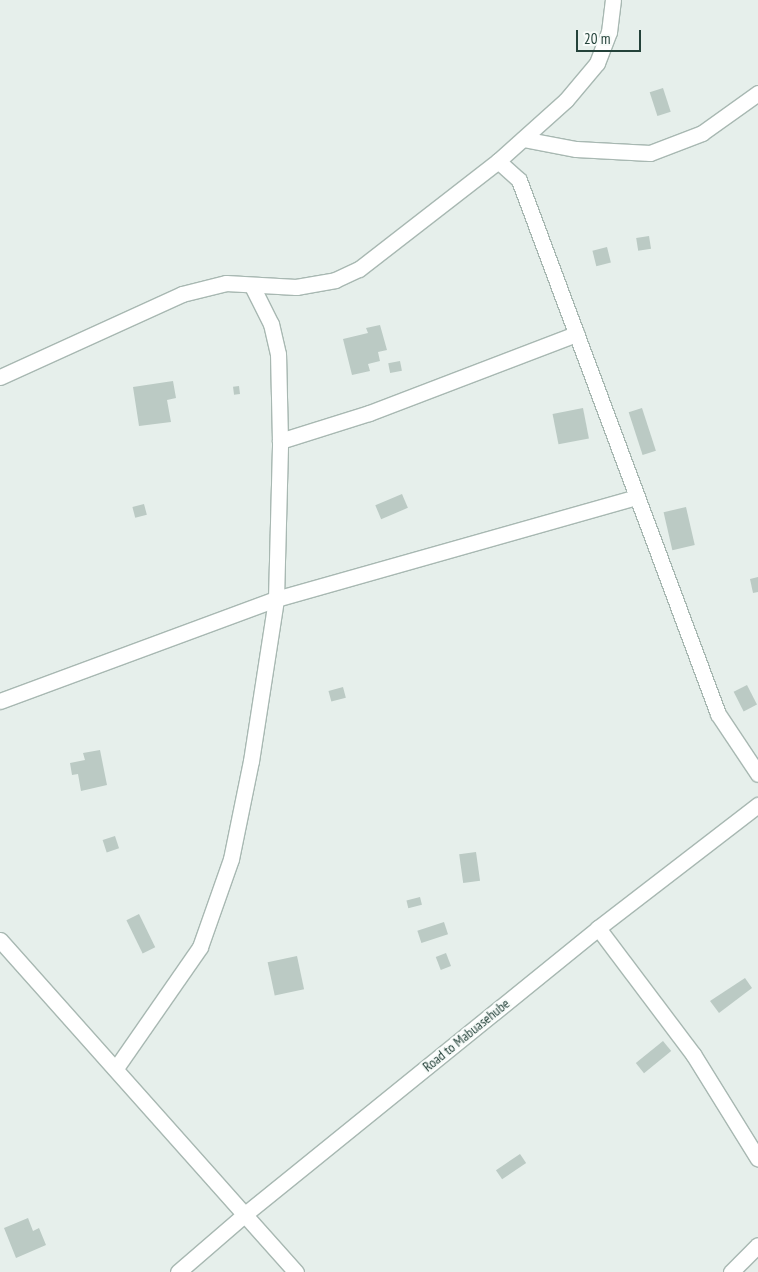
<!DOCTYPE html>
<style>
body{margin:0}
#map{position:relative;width:758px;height:1272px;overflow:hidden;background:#e6efeb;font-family:"PT Sans Narrow",sans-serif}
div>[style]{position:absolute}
.building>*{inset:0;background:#bbcac4;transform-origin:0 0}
.roads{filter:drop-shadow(1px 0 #a8b8b2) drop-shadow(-1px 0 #a8b8b2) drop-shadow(0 1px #a8b8b2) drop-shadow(0 -1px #a8b8b2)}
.street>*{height:15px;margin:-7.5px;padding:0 7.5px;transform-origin:7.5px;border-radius:7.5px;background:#fff}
.secondary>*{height:15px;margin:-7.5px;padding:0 7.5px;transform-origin:7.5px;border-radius:7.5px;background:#fff}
span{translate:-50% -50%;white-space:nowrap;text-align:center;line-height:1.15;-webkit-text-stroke:4px #f7fbf9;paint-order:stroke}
.street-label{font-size:14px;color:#24423a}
.scale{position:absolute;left:576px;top:30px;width:65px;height:22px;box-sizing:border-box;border:2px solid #24423a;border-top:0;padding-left:6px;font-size:15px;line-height:18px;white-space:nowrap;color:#24423a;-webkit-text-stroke:4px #f7fbf9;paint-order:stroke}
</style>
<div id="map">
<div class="building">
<i style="left:663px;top:88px;width:25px;height:14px;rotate:72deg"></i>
<i style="left:649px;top:236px;width:13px;height:13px;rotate:81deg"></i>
<i style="left:607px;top:247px;width:16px;height:15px;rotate:76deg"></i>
<i style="clip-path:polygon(380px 325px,387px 350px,378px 352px,380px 361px,368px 364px,370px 371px,352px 375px,343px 339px,368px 333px,366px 328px)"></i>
<i style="left:400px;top:361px;width:10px;height:12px;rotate:79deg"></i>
<i style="clip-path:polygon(173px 381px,176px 398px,167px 400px,171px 422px,139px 426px,133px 387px)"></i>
<i style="left:239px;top:386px;width:8px;height:6px;rotate:83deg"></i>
<i style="left:583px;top:408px;width:31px;height:31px;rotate:79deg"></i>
<i style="left:642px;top:408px;width:45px;height:14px;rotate:72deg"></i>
<i style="left:402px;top:494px;width:15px;height:29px;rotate:67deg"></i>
<i style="left:144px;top:504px;width:11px;height:12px;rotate:75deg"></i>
<i style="left:686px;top:507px;width:39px;height:23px;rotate:77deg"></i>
<i style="clip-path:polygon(758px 577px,758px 592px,753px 593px,750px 579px)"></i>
<i style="left:747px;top:685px;width:22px;height:15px;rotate:63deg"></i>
<i style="left:343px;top:687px;width:11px;height:15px;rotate:75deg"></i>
<i style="clip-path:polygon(100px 750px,107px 785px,81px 791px,78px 774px,72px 775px,70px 763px,85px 760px,83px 753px)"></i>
<i style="left:115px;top:836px;width:13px;height:13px;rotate:72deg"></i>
<i style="left:476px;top:852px;width:29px;height:17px;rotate:82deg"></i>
<i style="left:420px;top:897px;width:8px;height:14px;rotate:76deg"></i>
<i style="left:139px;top:914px;width:37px;height:14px;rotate:64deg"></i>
<i style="left:444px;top:922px;width:13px;height:28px;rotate:72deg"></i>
<i style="left:446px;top:953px;width:14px;height:11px;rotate:69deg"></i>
<i style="left:297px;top:956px;width:34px;height:30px;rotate:78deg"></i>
<i style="clip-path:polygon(745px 978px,752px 988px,719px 1013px,710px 1001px)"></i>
<i style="left:663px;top:1041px;width:13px;height:35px;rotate:51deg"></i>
<i style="left:520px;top:1154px;width:11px;height:29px;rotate:56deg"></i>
<i style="clip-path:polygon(28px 1218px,33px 1231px,39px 1228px,46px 1245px,16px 1258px,4px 1228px)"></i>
</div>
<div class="roads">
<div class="street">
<i style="left:523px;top:139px;width:54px;rotate:10.7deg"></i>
<i style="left:576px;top:149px;width:74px;rotate:3.1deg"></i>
<i style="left:650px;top:153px;width:56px;rotate:-21deg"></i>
<i style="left:702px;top:133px;width:69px;rotate:-35.5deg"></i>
<i style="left:498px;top:161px;width:28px;rotate:42deg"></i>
<i style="left:519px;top:180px;width:570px;rotate:69.56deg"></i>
<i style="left:718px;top:714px;width:72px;rotate:56.3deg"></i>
<i style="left:0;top:377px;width:200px;rotate:-24.5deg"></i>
<i style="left:182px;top:294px;width:45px;rotate:-14deg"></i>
<i style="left:226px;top:283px;width:70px;rotate:3.3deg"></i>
<i style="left:296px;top:287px;width:40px;rotate:-10deg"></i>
<i style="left:335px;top:280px;width:26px;rotate:-25deg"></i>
<i style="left:359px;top:269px;width:176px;rotate:-37.8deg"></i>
<i style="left:498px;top:161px;width:91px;rotate:-41.9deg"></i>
<i style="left:566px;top:100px;width:48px;rotate:-50deg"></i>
<i style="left:597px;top:63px;width:33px;rotate:-69deg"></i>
<i style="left:609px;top:32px;width:32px;rotate:-83deg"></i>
<i style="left:280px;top:441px;width:93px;rotate:-17.5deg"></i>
<i style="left:369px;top:413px;width:222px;rotate:-20.9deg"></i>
<i style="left:0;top:701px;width:294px;rotate:-20.3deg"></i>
<i style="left:276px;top:599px;width:374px;rotate:-15.8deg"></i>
<i style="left:598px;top:928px;width:158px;rotate:53deg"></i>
<i style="left:693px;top:1054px;width:123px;rotate:58.2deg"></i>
<i style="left:116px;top:1068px;width:147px;rotate:-55.2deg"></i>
<i style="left:200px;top:947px;width:93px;rotate:-70.6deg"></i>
<i style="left:231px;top:859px;width:100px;rotate:-78.5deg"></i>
<i style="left:251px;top:761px;width:164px;rotate:-81.2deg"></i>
<i style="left:276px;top:599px;width:158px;rotate:-88.5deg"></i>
<i style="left:280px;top:441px;width:87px;rotate:-91.3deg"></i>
<i style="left:278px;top:354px;width:31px;rotate:-103deg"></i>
<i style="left:271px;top:324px;width:42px;rotate:-116.6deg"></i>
<i style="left:731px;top:1272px;width:38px;rotate:-45deg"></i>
</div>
<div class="secondary">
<i style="left:0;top:940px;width:445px;rotate:48.3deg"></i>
<i style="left:178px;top:1272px;width:87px;rotate:-40.8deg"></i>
<i style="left:244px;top:1215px;width:456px;rotate:-39deg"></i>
<i style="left:598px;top:928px;width:202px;rotate:-37.6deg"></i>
</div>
</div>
<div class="street-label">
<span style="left:466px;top:1035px;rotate:-39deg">Road to Mabuasehube</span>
</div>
<div class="scale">20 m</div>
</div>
